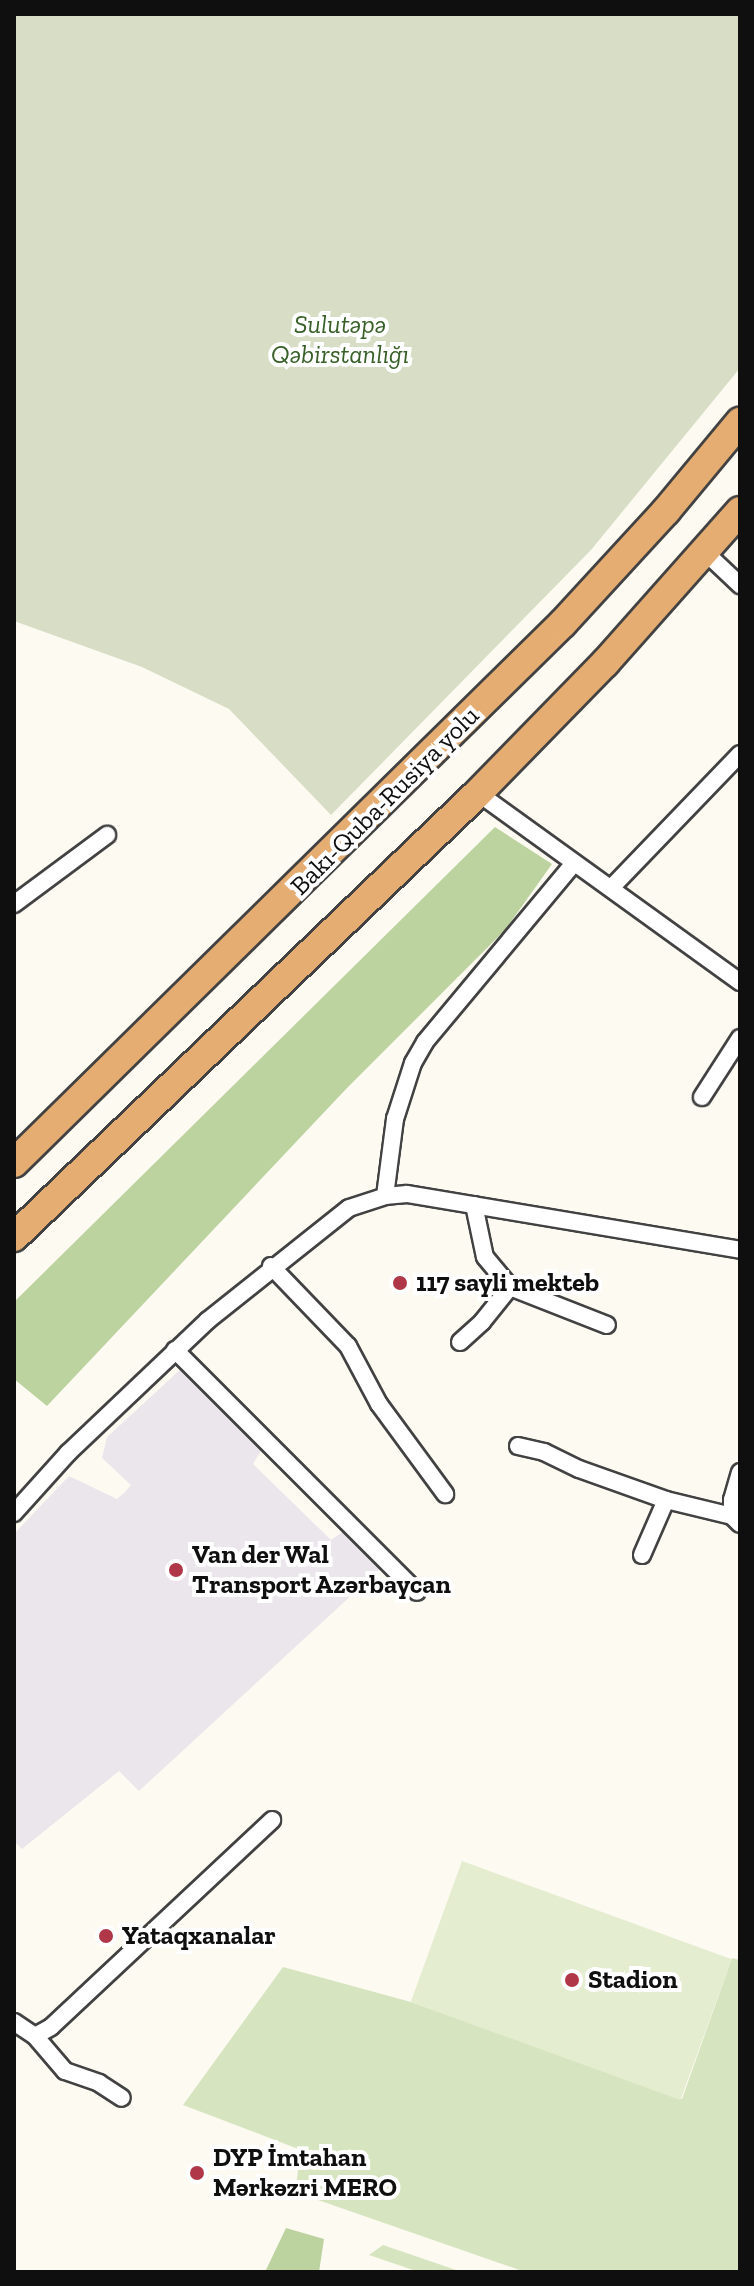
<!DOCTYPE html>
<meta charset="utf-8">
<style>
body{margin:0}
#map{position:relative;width:754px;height:2286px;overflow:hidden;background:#fdfaf2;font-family:"Zilla Slab",serif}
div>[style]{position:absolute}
.industrial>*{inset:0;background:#ebe5ec}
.green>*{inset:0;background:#d6e5bf}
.forest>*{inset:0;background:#bcd3a0}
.cemetery>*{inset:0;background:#d8dec5}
.pitch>*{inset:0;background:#e5edd0;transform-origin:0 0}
.roads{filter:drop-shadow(2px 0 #424242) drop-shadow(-2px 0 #424242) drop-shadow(0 2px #424242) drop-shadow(0 -2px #424242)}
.minor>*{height:16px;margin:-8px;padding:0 8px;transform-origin:8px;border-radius:8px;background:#fff}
.trunk>*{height:28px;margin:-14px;padding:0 14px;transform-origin:14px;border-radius:14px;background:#e6ad72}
.dots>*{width:22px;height:22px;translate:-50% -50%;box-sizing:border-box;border:4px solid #fff;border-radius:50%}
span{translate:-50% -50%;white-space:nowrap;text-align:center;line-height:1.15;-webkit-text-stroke:8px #fff;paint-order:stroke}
.park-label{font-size:26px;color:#375f27;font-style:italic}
.street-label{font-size:26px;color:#0f0f0f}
.poi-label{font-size:26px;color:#0f0f0f;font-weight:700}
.left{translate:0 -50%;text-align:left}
.frame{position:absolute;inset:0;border:16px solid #0f0f0f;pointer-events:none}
</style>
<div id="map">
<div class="industrial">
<i style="clip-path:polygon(182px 1368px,263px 1447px,253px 1464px,331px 1540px,344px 1531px,380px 1569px,139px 1791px,119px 1771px,22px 1849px,14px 1841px,14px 1534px,69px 1476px,117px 1499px,125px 1492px,131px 1485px,102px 1458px,107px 1437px)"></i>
</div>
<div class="green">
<i style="clip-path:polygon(732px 1958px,740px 1960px,740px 2272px,525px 2272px,295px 2192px,301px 2150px,183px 2105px,283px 1967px,411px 2002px,682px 2099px)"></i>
<i style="clip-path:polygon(383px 2245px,462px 2272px,419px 2272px,369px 2255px)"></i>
</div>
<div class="forest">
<i style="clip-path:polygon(495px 827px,552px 864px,505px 930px,347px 1088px,47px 1406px,14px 1379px,14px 1302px)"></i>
<i style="clip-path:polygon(286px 2228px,324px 2239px,319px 2272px,265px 2272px)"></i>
</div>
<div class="cemetery">
<i style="clip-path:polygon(14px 14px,740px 14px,740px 368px,591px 550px,331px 815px,229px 709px,142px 667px,14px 621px)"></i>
</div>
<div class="pitch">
<i style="left:462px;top:1861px;width:287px;height:150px;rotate:20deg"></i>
</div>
<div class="roads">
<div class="minor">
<i style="left:706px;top:553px;width:47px;rotate:43.3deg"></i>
<i style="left:478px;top:793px;width:323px;rotate:35.8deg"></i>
<i style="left:611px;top:888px;width:186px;rotate:-46.1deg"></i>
<i style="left:14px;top:904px;width:116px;rotate:-36.6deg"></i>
<i style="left:702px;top:1097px;width:70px;rotate:-57.2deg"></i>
<i style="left:385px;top:1196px;width:78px;rotate:-82.6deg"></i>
<i style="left:395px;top:1119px;width:59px;rotate:-72.2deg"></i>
<i style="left:413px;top:1063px;width:24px;rotate:-60deg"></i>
<i style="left:425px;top:1042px;width:233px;rotate:-50.2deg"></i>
<i style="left:474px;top:1205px;width:53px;rotate:78.1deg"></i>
<i style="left:485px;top:1257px;width:39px;rotate:50deg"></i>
<i style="left:510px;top:1287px;width:104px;rotate:21.4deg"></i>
<i style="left:271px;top:1266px;width:111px;rotate:46.1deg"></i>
<i style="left:348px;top:1346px;width:66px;rotate:61.9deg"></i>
<i style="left:379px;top:1404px;width:112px;rotate:53.7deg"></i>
<i style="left:460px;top:1342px;width:30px;rotate:-42deg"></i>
<i style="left:482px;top:1322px;width:45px;rotate:-51.3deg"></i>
<i style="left:175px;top:1350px;width:342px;rotate:45deg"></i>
<i style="left:518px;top:1446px;width:27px;rotate:13deg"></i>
<i style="left:544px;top:1452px;width:39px;rotate:26deg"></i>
<i style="left:579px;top:1469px;width:92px;rotate:19.6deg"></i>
<i style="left:666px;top:1500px;width:68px;rotate:13.6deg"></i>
<i style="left:732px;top:1516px;width:11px;rotate:45deg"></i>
<i style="left:14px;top:1513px;width:81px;rotate:-48deg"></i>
<i style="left:68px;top:1453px;width:192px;rotate:-43.5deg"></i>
<i style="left:207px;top:1321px;width:181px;rotate:-38.5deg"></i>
<i style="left:349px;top:1208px;width:38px;rotate:-18deg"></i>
<i style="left:385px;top:1196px;width:22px;rotate:-5deg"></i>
<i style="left:407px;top:1194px;width:338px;rotate:9.5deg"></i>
<i style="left:732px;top:1516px;width:16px;rotate:-90deg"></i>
<i style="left:732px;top:1500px;width:29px;rotate:-74deg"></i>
<i style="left:642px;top:1555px;width:60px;rotate:-66.4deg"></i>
<i style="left:14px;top:2022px;width:25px;rotate:34deg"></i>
<i style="left:35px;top:2036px;width:18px;rotate:-29deg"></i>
<i style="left:51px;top:2027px;width:303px;rotate:-43.1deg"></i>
<i style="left:35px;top:2036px;width:46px;rotate:49.4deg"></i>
<i style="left:65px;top:2071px;width:36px;rotate:19deg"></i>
<i style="left:99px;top:2083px;width:27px;rotate:33deg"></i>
</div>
<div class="trunk">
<i style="left:14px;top:1163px;width:770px;rotate:-44.53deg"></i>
<i style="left:563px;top:623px;width:152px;rotate:-47.4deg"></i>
<i style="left:666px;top:511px;width:116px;rotate:-50.3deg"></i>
<i style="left:14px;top:1237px;width:642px;rotate:-43.74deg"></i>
<i style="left:478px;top:793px;width:182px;rotate:-45.7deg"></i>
<i style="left:605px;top:663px;width:203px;rotate:-48.4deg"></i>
</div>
</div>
<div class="dots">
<i style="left:400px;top:1283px;background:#af3747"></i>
<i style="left:176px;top:1570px;background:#af3747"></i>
<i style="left:106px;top:1936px;background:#af3747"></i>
<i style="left:572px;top:1980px;background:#af3747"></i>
<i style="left:197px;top:2173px;background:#af3747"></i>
</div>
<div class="park-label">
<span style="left:340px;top:340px">Sulutəpə<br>Qəbirstanlığı</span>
</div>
<div class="street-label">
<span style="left:385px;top:801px;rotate:-45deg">Bakı-Quba-Rusiya yolu</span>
</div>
<div class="poi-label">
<span class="left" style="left:416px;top:1283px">117 sayli mekteb</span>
<span class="left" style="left:192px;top:1570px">Van der Wal<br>Transport Azərbaycan</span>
<span class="left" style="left:122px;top:1936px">Yataqxanalar</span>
<span class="left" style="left:588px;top:1980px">Stadion</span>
<span class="left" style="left:213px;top:2173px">DYP İmtahan<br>Mərkəzri MERO</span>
</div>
<div class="frame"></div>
</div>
